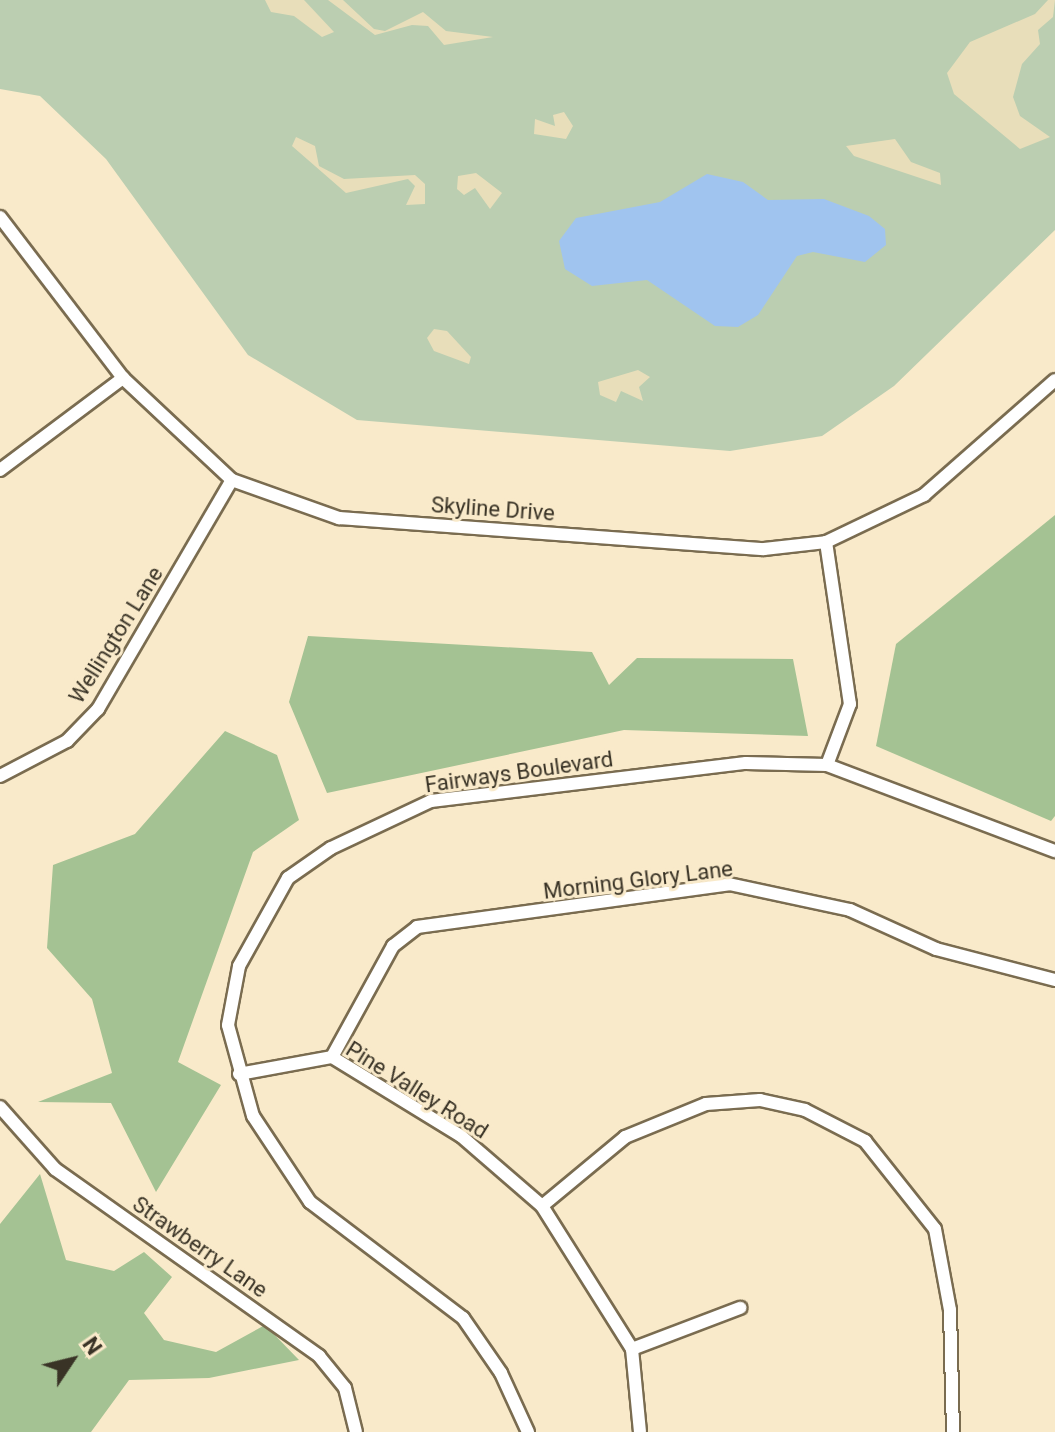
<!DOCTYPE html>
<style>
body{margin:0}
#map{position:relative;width:1055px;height:1432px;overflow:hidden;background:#f9eaca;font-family:Roboto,sans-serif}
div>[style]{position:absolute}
.green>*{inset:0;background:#bbceb1}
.forest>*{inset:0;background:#a4c293}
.sand>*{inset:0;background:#e8deba}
.water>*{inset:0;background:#a0c4ef}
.roads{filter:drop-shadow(2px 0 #7a6c50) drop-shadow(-2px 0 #7a6c50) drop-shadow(0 2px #7a6c50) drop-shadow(0 -2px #7a6c50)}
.minor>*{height:12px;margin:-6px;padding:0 6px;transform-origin:6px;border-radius:6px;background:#fff}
span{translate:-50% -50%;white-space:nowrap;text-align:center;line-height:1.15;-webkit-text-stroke:6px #f9eaca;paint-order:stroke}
.street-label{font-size:22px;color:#393326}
.north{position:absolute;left:32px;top:1320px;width:80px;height:80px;-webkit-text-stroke:6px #f9eaca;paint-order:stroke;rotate:55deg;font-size:22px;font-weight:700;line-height:32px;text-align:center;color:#393326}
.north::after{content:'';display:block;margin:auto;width:28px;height:36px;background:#393326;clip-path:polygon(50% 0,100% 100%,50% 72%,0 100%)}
</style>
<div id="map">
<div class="green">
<i style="clip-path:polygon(0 0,1055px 0,1055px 230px,894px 386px,822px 436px,730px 451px,357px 420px,248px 355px,106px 159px,40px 96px,0 89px)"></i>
</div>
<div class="forest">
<i style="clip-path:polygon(1055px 515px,1055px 816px,1051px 821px,876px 746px,896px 644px)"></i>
<i style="clip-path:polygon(308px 636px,592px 652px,609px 685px,637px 658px,793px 659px,808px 736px,624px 730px,327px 793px,289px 702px)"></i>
<i style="clip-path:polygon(225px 731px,277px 755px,299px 820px,253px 852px,178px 1062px,221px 1085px,156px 1192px,111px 1103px,38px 1102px,112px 1073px,92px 999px,47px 948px,53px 865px,135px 834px)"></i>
<i style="clip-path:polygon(40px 1174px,66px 1260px,114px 1271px,144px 1252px,172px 1277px,144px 1313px,164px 1340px,216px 1352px,265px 1325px,299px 1360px,209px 1378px,129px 1380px,91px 1432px,0 1432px,0 1224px)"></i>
</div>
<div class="sand">
<i style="clip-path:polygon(265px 0,304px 0,334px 32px,322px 37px,294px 16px,271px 12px)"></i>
<i style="clip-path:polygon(328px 0,343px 0,374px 29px,385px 31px,423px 12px,446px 31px,493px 37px,444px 45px,428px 26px,412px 25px,375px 35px)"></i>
<i style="clip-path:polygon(1048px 0,1055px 0,1053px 17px,1038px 30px,1040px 44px,1022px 64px,1013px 97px,1020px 116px,1050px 137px,1020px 149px,954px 94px,947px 73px,970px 42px,1035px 14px)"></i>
<i style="clip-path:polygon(564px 112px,573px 126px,566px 139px,534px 134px,535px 119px,555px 126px,553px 115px)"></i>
<i style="clip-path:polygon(296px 137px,315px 146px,319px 166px,344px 179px,415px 175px,425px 184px,425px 204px,406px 205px,415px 186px,408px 179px,346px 193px,292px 146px)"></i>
<i style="clip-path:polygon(895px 139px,911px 162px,940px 173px,941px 185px,854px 156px,846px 146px)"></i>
<i style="clip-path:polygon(476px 173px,502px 193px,490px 209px,475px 188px,464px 195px,457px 189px,458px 176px)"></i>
<i style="clip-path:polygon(434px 329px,447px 331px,471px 357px,469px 364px,434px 351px,427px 338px)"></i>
<i style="clip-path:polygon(638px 370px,650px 377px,639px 387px,643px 401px,621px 391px,616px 402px,600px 395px,598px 382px)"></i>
</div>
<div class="water">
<i style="clip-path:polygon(707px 174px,743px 182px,768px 200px,824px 199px,869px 216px,885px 229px,886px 245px,865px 262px,813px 252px,797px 256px,758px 315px,738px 327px,715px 326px,647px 280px,592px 286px,565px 269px,559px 241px,576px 218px,660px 202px)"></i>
</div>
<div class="roads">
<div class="minor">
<i style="left:0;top:217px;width:203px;rotate:52.6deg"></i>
<i style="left:123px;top:378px;width:149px;rotate:43.1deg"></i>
<i style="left:232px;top:480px;width:114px;rotate:19.6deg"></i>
<i style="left:339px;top:518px;width:426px;rotate:4.2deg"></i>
<i style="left:764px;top:549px;width:62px;rotate:-6.4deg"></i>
<i style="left:826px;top:542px;width:109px;rotate:-25.6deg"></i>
<i style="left:924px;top:495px;width:174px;rotate:-41.3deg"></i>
<i style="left:0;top:470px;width:154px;rotate:-36.8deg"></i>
<i style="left:826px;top:542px;width:164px;rotate:81.6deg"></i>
<i style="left:850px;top:704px;width:65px;rotate:110.7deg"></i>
<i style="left:0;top:776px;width:76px;rotate:-27.6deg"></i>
<i style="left:67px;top:741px;width:45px;rotate:-45.9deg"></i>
<i style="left:98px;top:709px;width:265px;rotate:-59.7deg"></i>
<i style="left:332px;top:1057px;width:127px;rotate:-61.2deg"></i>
<i style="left:393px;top:946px;width:31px;rotate:-38deg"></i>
<i style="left:417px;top:927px;width:315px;rotate:-7.8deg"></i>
<i style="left:729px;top:884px;width:124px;rotate:12.1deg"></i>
<i style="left:850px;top:910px;width:94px;rotate:24.4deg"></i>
<i style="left:936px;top:949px;width:123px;rotate:14.6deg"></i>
<i style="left:239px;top:1074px;width:95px;rotate:-10.4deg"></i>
<i style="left:332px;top:1057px;width:151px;rotate:31.5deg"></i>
<i style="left:461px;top:1136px;width:107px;rotate:40.8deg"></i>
<i style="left:542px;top:1206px;width:169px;rotate:57.8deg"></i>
<i style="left:632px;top:1349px;width:83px;rotate:84.5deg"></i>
<i style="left:0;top:1107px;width:83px;rotate:48.4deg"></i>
<i style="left:55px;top:1169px;width:324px;rotate:35.3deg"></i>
<i style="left:319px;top:1356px;width:41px;rotate:50.9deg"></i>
<i style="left:345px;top:1388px;width:45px;rotate:76deg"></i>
<i style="left:542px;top:1206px;width:108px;rotate:-39.7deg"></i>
<i style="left:625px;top:1137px;width:87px;rotate:-22.2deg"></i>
<i style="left:706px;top:1104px;width:54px;rotate:-4.2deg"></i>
<i style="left:760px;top:1100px;width:46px;rotate:12.5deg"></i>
<i style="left:805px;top:1110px;width:68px;rotate:27.3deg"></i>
<i style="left:865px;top:1141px;width:112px;rotate:51.5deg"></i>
<i style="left:935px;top:1229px;width:82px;rotate:79.5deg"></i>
<i style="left:950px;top:1310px;width:122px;rotate:88.6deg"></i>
<i style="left:632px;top:1349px;width:116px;rotate:-20.8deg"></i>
<i style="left:528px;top:1432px;width:65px;rotate:-114.6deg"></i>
<i style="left:501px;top:1373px;width:67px;rotate:-124.6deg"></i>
<i style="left:463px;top:1318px;width:192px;rotate:-142.8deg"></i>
<i style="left:310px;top:1202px;width:103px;rotate:-123.5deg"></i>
<i style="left:253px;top:1116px;width:94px;rotate:-105.4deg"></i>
<i style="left:228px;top:1025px;width:60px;rotate:-79.4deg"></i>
<i style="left:239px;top:966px;width:101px;rotate:-60.9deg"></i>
<i style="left:288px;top:878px;width:52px;rotate:-34.9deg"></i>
<i style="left:331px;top:848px;width:110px;rotate:-25.2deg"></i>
<i style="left:431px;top:801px;width:317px;rotate:-6.9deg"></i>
<i style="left:746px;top:763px;width:81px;rotate:1.4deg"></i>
<i style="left:827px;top:765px;width:244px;rotate:20.7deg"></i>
</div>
</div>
<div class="street-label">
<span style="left:493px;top:509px;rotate:4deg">Skyline Drive</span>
<span style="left:116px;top:635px;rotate:-58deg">Wellington Lane</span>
<span style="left:519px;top:772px;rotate:-8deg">Fairways Boulevard</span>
<span style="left:638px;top:880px;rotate:-7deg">Morning Glory Lane</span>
<span style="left:417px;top:1090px;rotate:32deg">Pine Valley Road</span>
<span style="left:200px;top:1247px;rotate:35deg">Strawberry Lane</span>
</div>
<div class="north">N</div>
</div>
